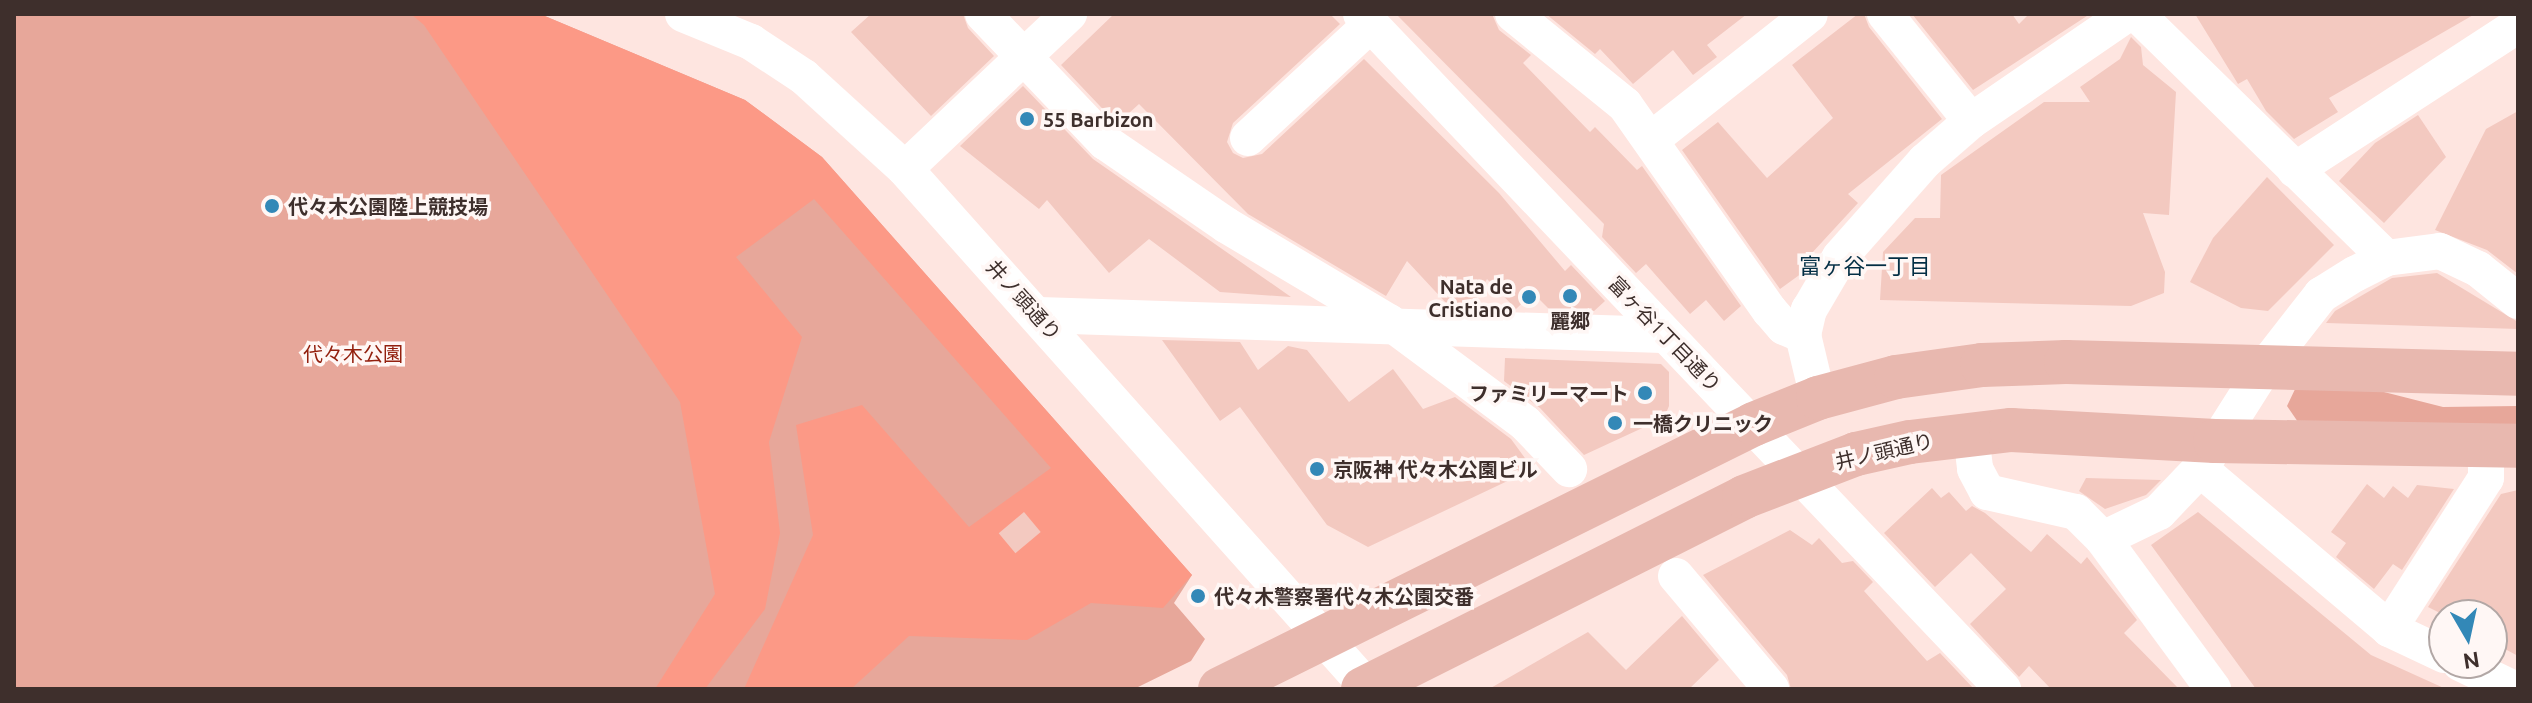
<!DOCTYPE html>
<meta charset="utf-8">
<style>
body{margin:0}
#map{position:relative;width:2532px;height:703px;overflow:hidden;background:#fee5e0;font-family:Ubuntu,"Noto Sans JP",sans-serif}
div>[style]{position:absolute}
.green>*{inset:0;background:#e7a79a}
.forest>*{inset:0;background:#fc9986}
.building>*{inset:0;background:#f3c9c0;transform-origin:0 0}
.minor>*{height:36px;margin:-18px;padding:0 18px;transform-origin:18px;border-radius:18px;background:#fff}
.major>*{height:44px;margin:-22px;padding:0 22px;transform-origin:22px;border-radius:22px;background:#e8b8af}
.dots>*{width:22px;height:22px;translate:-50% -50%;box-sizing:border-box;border:4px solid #fff7f5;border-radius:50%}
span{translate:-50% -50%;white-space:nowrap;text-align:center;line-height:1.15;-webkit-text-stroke:7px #fff7f5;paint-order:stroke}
.poi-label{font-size:20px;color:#3e2f2c;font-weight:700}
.left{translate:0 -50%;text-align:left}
.right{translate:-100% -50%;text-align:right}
.street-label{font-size:20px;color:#3e2f2c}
.park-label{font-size:20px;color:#93210f}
.neighbourhood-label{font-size:22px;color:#032e44}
.frame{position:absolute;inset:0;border:16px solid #3e2f2c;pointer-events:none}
.north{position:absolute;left:2428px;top:599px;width:80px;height:80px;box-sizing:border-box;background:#fff7f5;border:2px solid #b2a7a5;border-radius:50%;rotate:171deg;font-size:22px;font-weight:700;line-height:32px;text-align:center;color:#3e2f2c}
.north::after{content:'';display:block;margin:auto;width:28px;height:36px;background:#3388b7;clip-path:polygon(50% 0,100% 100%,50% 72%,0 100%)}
</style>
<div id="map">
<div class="green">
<i style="clip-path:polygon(14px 14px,540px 14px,745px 100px,822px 157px,1192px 575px,1174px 603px,1205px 639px,1191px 661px,1134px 689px,14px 689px)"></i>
<i style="clip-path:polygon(2297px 385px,2380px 391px,2443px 407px,2518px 406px,2518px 426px,2298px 422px,2287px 406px)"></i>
</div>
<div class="forest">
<i style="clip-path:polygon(411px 14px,540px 14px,745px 100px,822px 157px,1192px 575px,1163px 608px,1091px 603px,1027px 640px,909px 636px,851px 689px,744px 689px,813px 535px,796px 425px,862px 405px,969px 527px,1051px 468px,814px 199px,736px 257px,802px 337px,769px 442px,780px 533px,765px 609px,705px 689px,655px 689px,715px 594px,680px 402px,424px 25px)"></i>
</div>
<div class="building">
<i style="clip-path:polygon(871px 14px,963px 14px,968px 28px,994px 56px,931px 116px,851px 32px)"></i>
<i style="clip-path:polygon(1114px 14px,1330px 14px,1340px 24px,1233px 123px,1227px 142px,1233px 153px,1243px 158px,1262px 154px,1364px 59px,1499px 193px,1565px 271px,1571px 265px,1605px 301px,1593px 312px,1550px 310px,1533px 293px,1516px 309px,1487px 279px,1474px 303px,1447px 304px,1407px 261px,1386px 296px,1248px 214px,1139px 104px,1117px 124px,1061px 65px)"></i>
<i style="clip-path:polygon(1396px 14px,1492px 14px,1499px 30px,1531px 55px,1523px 63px,1590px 132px,1595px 127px,1637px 170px,1642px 166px,1741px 306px,1724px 321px,1706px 300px,1690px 314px,1646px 264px,1636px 273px,1602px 237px,1604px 224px)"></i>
<i style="clip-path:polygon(1546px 14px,1747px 14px,1707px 45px,1717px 57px,1693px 75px,1673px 50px,1633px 84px,1600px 49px,1595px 54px)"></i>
<i style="clip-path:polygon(1858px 14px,1864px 14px,1869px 27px,1942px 119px,1848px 194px,1858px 203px,1811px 254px,1814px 259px,1809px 268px,1780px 289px,1682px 150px,1718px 122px,1767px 178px,1833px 118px,1792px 65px)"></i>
<i style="clip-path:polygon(1912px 14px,2012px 14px,2019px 24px,2029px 14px,2090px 14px,1973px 90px)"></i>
<i style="clip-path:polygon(2195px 14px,2475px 14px,2329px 98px,2338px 112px,2294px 139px,2266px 111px,2247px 79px,2238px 84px)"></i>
<i style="clip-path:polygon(2131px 37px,2141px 47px,2143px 65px,2176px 92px,2169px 215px,2143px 213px,2165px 272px,2164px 293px,2131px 306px,1880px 300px,1883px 252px,1915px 218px,1940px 218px,1941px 175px,2044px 102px,2090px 102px,2080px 87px,2120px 59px)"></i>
<i style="clip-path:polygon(1023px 86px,1093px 159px,1291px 297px,1220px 292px,1149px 239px,1109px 273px,1047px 200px,1039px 209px,960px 146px)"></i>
<i style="clip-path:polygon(2518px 111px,2518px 274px,2487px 250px,2435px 230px,2486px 129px)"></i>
<i style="clip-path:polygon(2418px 115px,2446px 157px,2384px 223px,2339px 181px,2375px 143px)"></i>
<i style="clip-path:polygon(2267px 177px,2334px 245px,2268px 311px,2241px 308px,2190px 282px,2213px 238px)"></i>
<i style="clip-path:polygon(2437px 273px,2518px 322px,2518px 329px,2326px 323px,2335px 311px,2392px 278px)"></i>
<i style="clip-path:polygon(1162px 340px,1240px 342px,1258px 370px,1288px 346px,1307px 350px,1349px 402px,1393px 369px,1423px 409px,1455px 397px,1511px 439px,1533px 469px,1368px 547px,1327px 525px,1240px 407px,1220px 421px)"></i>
<i style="clip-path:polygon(1505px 358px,1661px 364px,1669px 372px,1669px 406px,1664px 418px,1584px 455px,1540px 408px,1504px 381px)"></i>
<i style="clip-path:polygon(2086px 478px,2161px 480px,2146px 495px,2105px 509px,2079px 491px)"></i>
<i style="clip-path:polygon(2367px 484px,2384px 498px,2393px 486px,2408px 498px,2417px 485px,2454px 489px,2402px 570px,2393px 564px,2374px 589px,2336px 557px,2346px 543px,2331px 532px)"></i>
<i style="clip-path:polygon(1932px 488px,1941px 498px,1949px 492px,1966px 511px,1972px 506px,1985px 513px,2031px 552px,2047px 534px,2081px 564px,2087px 557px,2137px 620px,2124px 633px,2179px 689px,2051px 689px,2029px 666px,2019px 677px,1970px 624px,2006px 589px,1971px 553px,1935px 587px,1884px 533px)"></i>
<i style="clip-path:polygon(2518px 490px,2518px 656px,2492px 642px,2492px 615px,2444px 615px,2428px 607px,2501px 494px)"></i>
<i style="left:1024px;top:512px;width:26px;height:33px;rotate:50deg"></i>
<i style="clip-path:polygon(2198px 512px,2371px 655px,2446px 689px,2256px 689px,2151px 545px)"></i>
<i style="clip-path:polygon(1790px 530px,1812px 545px,1819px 538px,1842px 563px,1853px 561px,1873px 582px,1864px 591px,1927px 661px,1940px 653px,1974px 689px,1791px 689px,1787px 675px,1703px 575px)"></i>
<i style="clip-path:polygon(1682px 616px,1719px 660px,1689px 689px,1489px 689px,1588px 632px,1626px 670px)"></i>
</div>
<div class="minor">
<i style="left:683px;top:14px;width:74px;rotate:22.4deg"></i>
<i style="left:751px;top:42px;width:64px;rotate:33.4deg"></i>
<i style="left:804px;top:77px;width:137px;rotate:42.3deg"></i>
<i style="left:905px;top:169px;width:697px;rotate:48.26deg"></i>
<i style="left:983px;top:14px;width:177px;rotate:46.4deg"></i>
<i style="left:1105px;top:142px;width:147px;rotate:34.4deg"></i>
<i style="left:1226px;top:225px;width:190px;rotate:30.8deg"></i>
<i style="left:1389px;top:322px;width:169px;rotate:36.6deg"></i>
<i style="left:1525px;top:423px;width:64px;rotate:46.3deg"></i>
<i style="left:1361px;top:14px;width:932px;rotate:46.44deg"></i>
<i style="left:1513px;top:14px;width:144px;rotate:39.1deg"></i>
<i style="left:1625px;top:105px;width:252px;rotate:54.9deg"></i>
<i style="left:1770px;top:311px;width:21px;rotate:49deg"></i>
<i style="left:1784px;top:327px;width:21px;rotate:23deg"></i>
<i style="left:1885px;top:14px;width:137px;rotate:51.2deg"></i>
<i style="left:2137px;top:14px;width:349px;rotate:44.4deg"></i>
<i style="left:1248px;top:138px;width:168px;rotate:-42.8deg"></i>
<i style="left:1652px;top:139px;width:201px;rotate:-38.3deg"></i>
<i style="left:905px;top:169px;width:226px;rotate:-43.4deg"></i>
<i style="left:2295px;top:170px;width:266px;rotate:-33deg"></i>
<i style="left:1039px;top:315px;width:624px;rotate:1.84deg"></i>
<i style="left:1818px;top:398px;width:65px;rotate:-103.4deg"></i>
<i style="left:1803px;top:335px;width:26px;rotate:-77deg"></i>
<i style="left:1809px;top:310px;width:61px;rotate:-59.7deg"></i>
<i style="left:1840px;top:257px;width:128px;rotate:-48.5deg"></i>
<i style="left:1925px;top:161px;width:61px;rotate:-41deg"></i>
<i style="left:1971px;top:121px;width:189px;rotate:-34.4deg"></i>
<i style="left:1971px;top:435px;width:34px;rotate:83deg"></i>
<i style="left:1975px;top:469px;width:26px;rotate:62deg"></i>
<i style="left:1987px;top:492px;width:91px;rotate:12.7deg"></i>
<i style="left:2076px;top:512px;width:38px;rotate:45deg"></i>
<i style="left:2103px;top:539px;width:186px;rotate:53.7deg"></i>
<i style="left:2200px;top:469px;width:248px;rotate:40.2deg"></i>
<i style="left:2389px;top:629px;width:61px;rotate:25.3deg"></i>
<i style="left:2103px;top:539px;width:62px;rotate:-25.7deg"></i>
<i style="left:2159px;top:512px;width:59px;rotate:-46.4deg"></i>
<i style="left:2200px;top:469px;width:120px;rotate:-57.6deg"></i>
<i style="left:2264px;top:368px;width:93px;rotate:-52deg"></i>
<i style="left:2321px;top:295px;width:40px;rotate:-32deg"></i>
<i style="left:2355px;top:274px;width:35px;rotate:-27deg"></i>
<i style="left:2386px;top:258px;width:54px;rotate:-7.4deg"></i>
<i style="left:2440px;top:251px;width:42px;rotate:25.3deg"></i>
<i style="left:2478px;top:269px;width:51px;rotate:38.7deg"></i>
<i style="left:1676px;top:576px;width:148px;rotate:49.9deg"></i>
<i style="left:2389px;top:629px;width:179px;rotate:-57.3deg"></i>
<i style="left:2486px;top:478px;width:31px;rotate:-90deg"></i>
<i style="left:2460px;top:663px;width:60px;rotate:25.7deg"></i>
</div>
<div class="major">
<i style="left:1220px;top:689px;width:596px;rotate:-26.39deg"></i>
<i style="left:1754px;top:424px;width:69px;rotate:-22.1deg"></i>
<i style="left:1818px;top:398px;width:81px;rotate:-15.1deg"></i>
<i style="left:1896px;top:377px;width:87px;rotate:-7.9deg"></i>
<i style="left:1982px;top:365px;width:84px;rotate:-2deg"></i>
<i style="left:2066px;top:362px;width:452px;rotate:1.5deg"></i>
<i style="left:1363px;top:689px;width:427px;rotate:-26.7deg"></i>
<i style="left:1744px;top:497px;width:120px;rotate:-21deg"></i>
<i style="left:1856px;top:454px;width:55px;rotate:-12.5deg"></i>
<i style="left:1910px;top:442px;width:102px;rotate:-6.8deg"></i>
<i style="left:2011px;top:430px;width:204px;rotate:3.1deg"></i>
<i style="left:2215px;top:441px;width:303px;rotate:0.9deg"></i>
</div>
<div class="dots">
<i style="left:1027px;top:119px;background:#3388b7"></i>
<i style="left:272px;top:206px;background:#3388b7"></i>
<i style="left:1570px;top:296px;background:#3388b7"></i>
<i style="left:1529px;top:297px;background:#3388b7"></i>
<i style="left:1645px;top:393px;background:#3388b7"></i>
<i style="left:1615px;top:423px;background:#3388b7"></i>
<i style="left:1317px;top:469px;background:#3388b7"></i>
<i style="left:1198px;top:596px;background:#3388b7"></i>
</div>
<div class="poi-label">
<span class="left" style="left:1043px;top:119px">55 Barbizon</span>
<span class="left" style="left:288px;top:206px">代々木公園陸上競技場</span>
<span class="right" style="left:1513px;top:298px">Nata de<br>Cristiano</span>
<span style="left:1570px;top:320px">麗郷</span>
<span class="right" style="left:1629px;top:393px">ファミリーマート</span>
<span class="left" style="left:1633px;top:423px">一橋クリニック</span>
<span class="left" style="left:1333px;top:469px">京阪神 代々木公園ビル</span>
<span class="left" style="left:1214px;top:596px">代々木警察署代々木公園交番</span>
</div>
<div class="street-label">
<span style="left:1024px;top:300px;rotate:48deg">井ノ頭通り</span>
<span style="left:1665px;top:334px;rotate:46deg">富ヶ谷1丁目通り</span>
<span style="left:1884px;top:451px;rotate:-13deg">井ノ頭通り</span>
</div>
<div class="park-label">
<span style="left:353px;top:353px">代々木公園</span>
</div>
<div class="neighbourhood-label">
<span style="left:1865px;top:266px">富ヶ谷一丁目</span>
</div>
<div class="frame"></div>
<div class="north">N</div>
</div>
